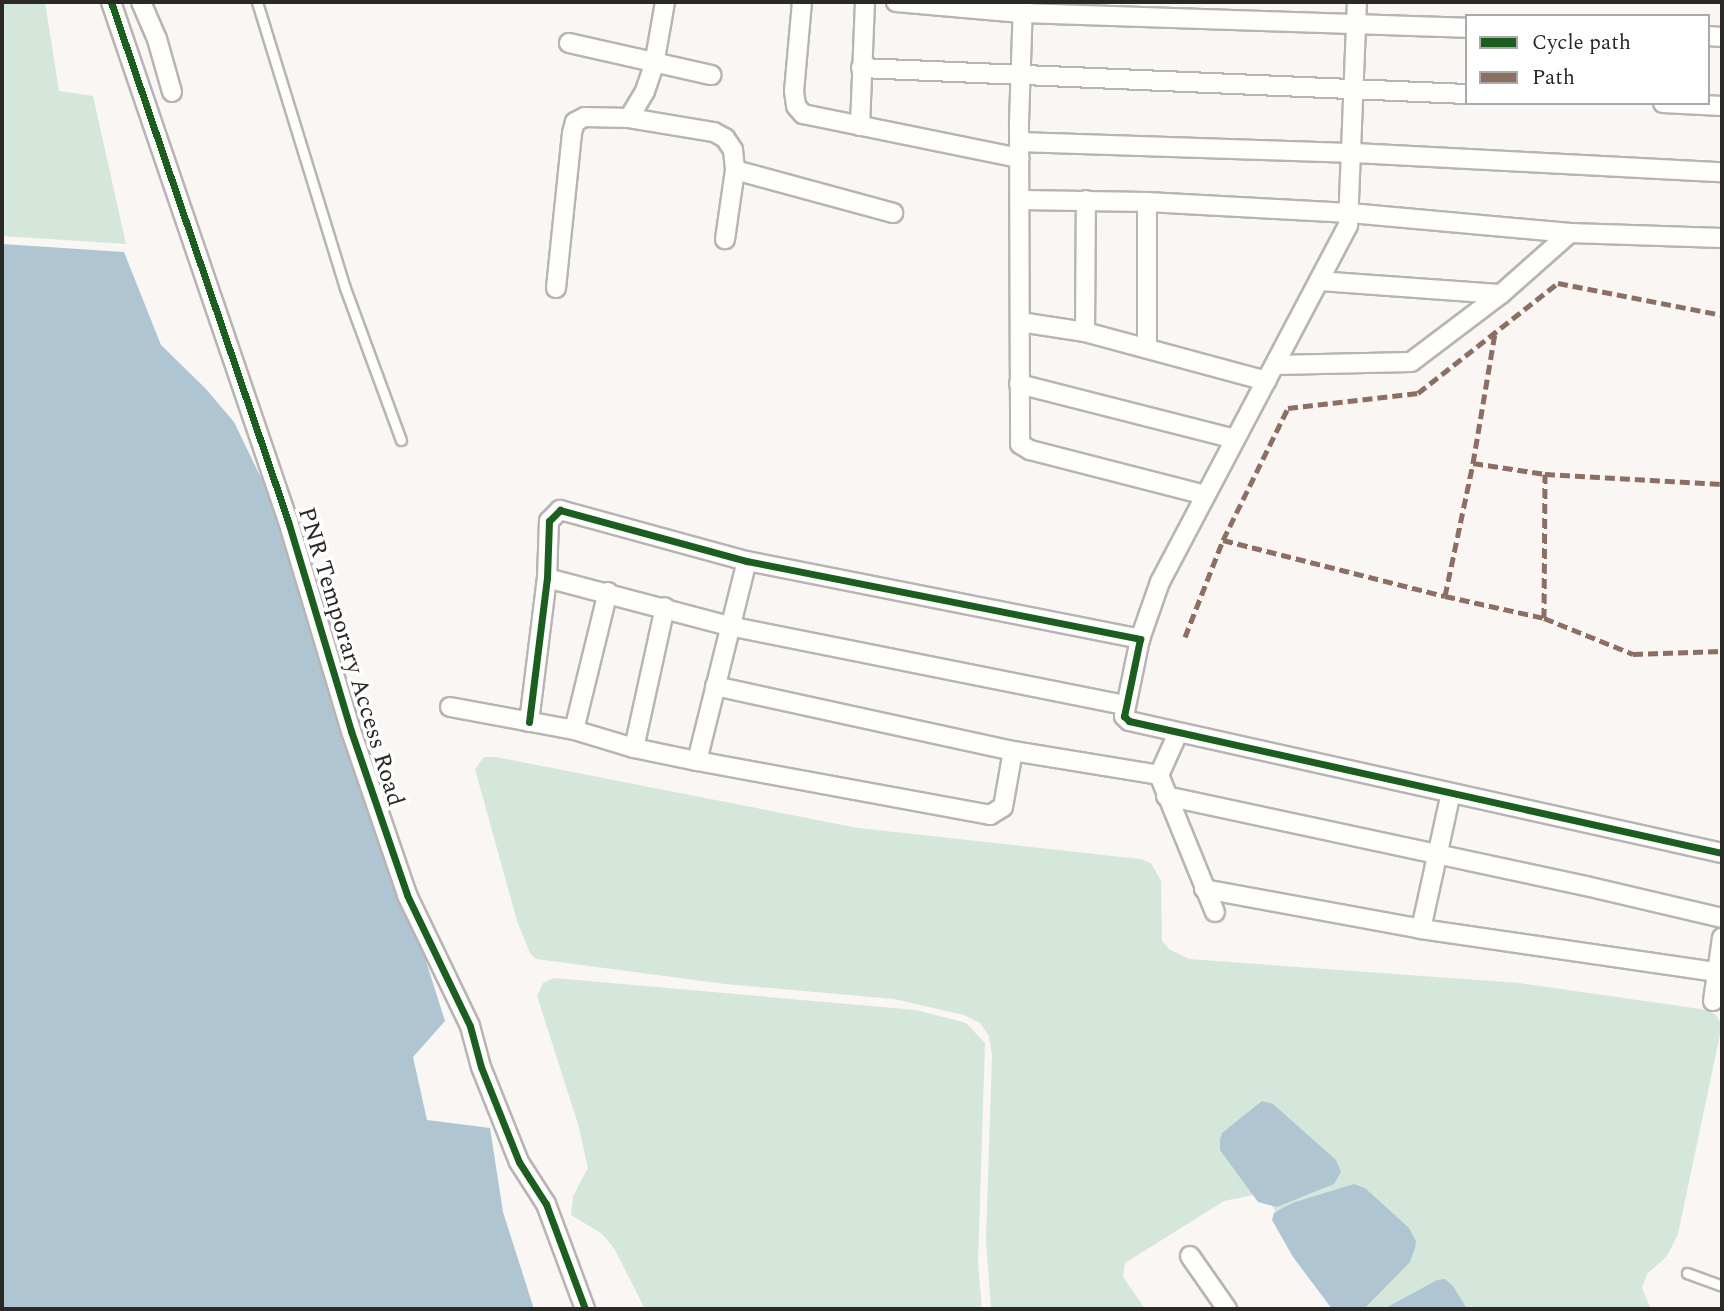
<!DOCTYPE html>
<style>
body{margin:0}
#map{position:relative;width:1724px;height:1311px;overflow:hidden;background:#f9f6f3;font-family:Spectral,serif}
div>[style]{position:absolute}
.green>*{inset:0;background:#d5e7db}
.water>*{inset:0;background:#b0c5d2}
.roads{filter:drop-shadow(2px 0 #b7b5b3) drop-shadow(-2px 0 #b7b5b3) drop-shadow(0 2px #b7b5b3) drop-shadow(0 -2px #b7b5b3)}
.service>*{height:9px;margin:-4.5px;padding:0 4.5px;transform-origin:4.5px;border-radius:4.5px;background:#fefefd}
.minor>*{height:18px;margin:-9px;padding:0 9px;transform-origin:9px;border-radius:9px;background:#fefefd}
.quiet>*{height:5px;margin-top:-2.5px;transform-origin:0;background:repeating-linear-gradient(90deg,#8d6e63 0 10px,transparent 0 15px)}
.cycleway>*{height:7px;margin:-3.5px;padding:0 3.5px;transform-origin:3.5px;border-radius:3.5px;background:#1b5e20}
span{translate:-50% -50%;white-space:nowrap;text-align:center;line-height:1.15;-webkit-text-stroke:7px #fff;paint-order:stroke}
.street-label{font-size:24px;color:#2b2926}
.frame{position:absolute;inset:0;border:4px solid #2b2926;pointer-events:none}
.legend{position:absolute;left:1465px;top:14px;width:245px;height:91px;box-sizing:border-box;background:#fff;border:2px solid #aaa9a8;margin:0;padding:9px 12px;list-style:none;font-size:21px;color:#2b2926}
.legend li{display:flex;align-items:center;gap:14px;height:35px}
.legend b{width:35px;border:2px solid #aaa9a8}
</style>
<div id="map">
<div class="green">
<i style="clip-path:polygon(2px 2px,45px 2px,59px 91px,93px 96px,126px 244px,2px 236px)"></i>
<i style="clip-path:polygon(484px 757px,496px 757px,858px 828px,1140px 859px,1151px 863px,1161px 881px,1162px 941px,1169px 949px,1189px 959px,1519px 983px,1708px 1010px,1716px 1015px,1722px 1025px,1678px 1234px,1667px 1256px,1647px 1274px,1642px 1288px,1651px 1309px,1335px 1309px,1269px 1201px,1258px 1194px,1224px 1201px,1125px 1263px,1123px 1277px,1145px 1309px,991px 1309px,986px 1240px,992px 1055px,989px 1036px,980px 1023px,964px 1015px,894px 999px,725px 984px,536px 959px,530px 953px,517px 921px,475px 769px)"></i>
<i style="clip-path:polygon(554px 978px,916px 1010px,966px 1023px,985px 1043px,978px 1263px,982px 1309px,645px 1309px,614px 1248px,601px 1233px,571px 1215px,573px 1196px,588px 1168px,578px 1124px,537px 996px,543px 983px)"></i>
</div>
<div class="water">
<i style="clip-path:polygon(2px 244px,124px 252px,161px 345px,206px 389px,234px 422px,323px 606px,384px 829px,445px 1021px,413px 1057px,427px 1120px,490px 1128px,503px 1212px,534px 1309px,2px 1309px)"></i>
<i style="clip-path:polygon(1262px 1101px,1273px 1104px,1336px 1160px,1341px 1172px,1334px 1184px,1277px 1207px,1258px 1202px,1220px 1150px,1220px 1140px,1222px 1133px)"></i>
<i style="clip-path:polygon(1354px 1184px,1365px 1188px,1409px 1228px,1416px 1241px,1415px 1248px,1410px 1262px,1364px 1309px,1332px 1309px,1293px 1257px,1272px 1220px,1274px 1213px,1292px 1203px)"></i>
<i style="clip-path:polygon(1445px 1279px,1453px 1286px,1467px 1309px,1384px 1309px,1437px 1280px)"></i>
</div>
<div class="roads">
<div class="service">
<i style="left:257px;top:2px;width:299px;rotate:72.9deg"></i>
<i style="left:345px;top:288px;width:162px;rotate:69.8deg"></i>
<i style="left:1687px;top:1273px;width:37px;rotate:20deg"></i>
</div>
<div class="minor">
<i style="left:111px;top:2px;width:548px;rotate:71.17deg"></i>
<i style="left:288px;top:521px;width:219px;rotate:73.3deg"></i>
<i style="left:351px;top:731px;width:173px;rotate:71.1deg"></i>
<i style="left:407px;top:895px;width:145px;rotate:64.3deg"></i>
<i style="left:470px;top:1026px;width:42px;rotate:75deg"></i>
<i style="left:481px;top:1067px;width:102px;rotate:68.2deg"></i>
<i style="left:519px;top:1162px;width:50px;rotate:57.3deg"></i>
<i style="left:546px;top:1204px;width:112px;rotate:69.6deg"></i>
<i style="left:141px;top:2px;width:40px;rotate:66.6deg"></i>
<i style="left:157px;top:39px;width:55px;rotate:74.2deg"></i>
<i style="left:802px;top:2px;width:89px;rotate:95.1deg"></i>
<i style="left:794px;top:91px;width:15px;rotate:82deg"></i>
<i style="left:796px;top:106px;width:11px;rotate:49deg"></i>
<i style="left:803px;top:114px;width:221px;rotate:11.5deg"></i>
<i style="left:896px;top:2px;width:126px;rotate:5deg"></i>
<i style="left:1022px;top:13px;width:445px;rotate:1.9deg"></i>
<i style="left:1023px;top:2px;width:123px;rotate:91.9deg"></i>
<i style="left:1019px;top:125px;width:319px;rotate:89.8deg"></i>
<i style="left:1020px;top:444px;width:12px;rotate:31deg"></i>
<i style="left:1030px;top:450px;width:181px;rotate:14.4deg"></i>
<i style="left:1708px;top:36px;width:14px;rotate:4deg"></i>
<i style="left:569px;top:43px;width:146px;rotate:12.7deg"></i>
<i style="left:861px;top:68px;width:607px;rotate:2.46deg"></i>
<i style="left:1663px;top:103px;width:59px;rotate:2.9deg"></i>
<i style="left:629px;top:118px;width:31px;rotate:-59deg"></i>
<i style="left:645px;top:91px;width:28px;rotate:-71deg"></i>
<i style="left:654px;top:65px;width:64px;rotate:-80.1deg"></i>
<i style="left:860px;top:126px;width:124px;rotate:-87.7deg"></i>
<i style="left:1020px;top:142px;width:334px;rotate:1.9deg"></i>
<i style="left:1354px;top:153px;width:368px;rotate:3deg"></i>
<i style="left:735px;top:170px;width:164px;rotate:15.2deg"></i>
<i style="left:1021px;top:200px;width:126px;rotate:0.9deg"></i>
<i style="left:1147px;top:202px;width:203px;rotate:3.1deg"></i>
<i style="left:1350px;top:213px;width:221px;rotate:5.2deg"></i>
<i style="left:1570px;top:233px;width:152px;rotate:1.9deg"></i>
<i style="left:1319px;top:281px;width:182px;rotate:4.1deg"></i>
<i style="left:556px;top:288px;width:156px;rotate:-84.1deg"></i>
<i style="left:572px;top:133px;width:11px;rotate:-75deg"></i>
<i style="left:575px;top:122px;width:11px;rotate:-27deg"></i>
<i style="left:585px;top:117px;width:44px;rotate:1.3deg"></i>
<i style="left:629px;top:118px;width:86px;rotate:9.4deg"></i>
<i style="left:714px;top:132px;width:13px;rotate:29deg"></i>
<i style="left:725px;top:138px;width:14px;rotate:56deg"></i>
<i style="left:733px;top:150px;width:20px;rotate:84deg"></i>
<i style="left:735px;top:170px;width:70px;rotate:98.2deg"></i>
<i style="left:1020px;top:322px;width:66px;rotate:8.7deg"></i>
<i style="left:1085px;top:332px;width:188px;rotate:15.1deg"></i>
<i style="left:1085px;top:332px;width:132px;rotate:-89.6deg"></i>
<i style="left:1147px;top:347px;width:145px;rotate:-90deg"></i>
<i style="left:1276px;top:365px;width:135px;rotate:-1.3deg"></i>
<i style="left:1411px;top:362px;width:113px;rotate:-37.1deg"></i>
<i style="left:1501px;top:294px;width:92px;rotate:-41.5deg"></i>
<i style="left:1019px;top:384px;width:223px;rotate:14.3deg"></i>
<i style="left:547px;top:578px;width:188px;rotate:14.8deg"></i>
<i style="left:729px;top:626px;width:405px;rotate:11.3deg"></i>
<i style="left:1140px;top:639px;width:60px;rotate:-70.7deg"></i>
<i style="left:1160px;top:582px;width:403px;rotate:-62.2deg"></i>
<i style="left:1348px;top:225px;width:223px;rotate:-87.7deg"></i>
<i style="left:715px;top:686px;width:305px;rotate:12.3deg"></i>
<i style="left:1013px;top:751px;width:148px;rotate:9.3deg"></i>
<i style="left:450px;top:707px;width:126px;rotate:10.5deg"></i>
<i style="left:574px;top:730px;width:63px;rotate:16.7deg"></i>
<i style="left:634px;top:748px;width:64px;rotate:11.7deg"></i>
<i style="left:697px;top:761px;width:298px;rotate:10.4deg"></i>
<i style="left:990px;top:815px;width:15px;rotate:-32deg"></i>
<i style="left:1003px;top:807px;width:57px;rotate:-79.9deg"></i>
<i style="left:529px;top:722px;width:145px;rotate:-82.9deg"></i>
<i style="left:547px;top:578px;width:57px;rotate:-88deg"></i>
<i style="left:549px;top:521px;width:16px;rotate:-45deg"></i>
<i style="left:560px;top:510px;width:194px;rotate:15.3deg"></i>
<i style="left:747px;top:561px;width:401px;rotate:11.2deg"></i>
<i style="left:1140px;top:639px;width:79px;rotate:101.7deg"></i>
<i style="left:1124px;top:716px;width:7px;rotate:45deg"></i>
<i style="left:1129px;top:721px;width:608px;rotate:12.55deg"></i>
<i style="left:574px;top:730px;width:142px;rotate:-76.2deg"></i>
<i style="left:1178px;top:733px;width:46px;rotate:114.3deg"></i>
<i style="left:1159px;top:775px;width:148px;rotate:67.8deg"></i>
<i style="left:634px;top:748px;width:144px;rotate:-77.6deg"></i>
<i style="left:697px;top:761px;width:206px;rotate:-76deg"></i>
<i style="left:1166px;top:796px;width:430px;rotate:12.1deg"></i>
<i style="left:1586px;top:886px;width:140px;rotate:13.2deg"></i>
<i style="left:1204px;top:889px;width:221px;rotate:10.4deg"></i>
<i style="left:1421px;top:929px;width:299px;rotate:8.3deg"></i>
<i style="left:1421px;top:929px;width:139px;rotate:-77.6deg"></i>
<i style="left:1713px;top:1001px;width:64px;rotate:-81.9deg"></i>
<i style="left:1190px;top:1256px;width:65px;rotate:55.1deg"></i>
</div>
</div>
<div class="quiet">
<i style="left:1473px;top:463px;width:132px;rotate:-80.4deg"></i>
<i style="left:1223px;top:540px;width:147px;rotate:-63.8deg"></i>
<i style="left:1288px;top:408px;width:131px;rotate:-6.6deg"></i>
<i style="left:1418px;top:393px;width:178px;rotate:-38.2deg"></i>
<i style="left:1558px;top:283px;width:167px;rotate:11deg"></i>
<i style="left:1445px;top:596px;width:101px;rotate:12.5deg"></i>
<i style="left:1544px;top:618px;width:96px;rotate:22deg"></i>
<i style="left:1633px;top:654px;width:89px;rotate:-1.9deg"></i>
<i style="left:1544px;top:618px;width:144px;rotate:-89.6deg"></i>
<i style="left:1185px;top:637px;width:104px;rotate:-68.6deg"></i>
<i style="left:1223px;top:540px;width:229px;rotate:14.2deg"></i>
<i style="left:1445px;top:596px;width:136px;rotate:-78.1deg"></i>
<i style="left:1473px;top:463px;width:73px;rotate:8.7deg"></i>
<i style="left:1545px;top:474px;width:177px;rotate:3.2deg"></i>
</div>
<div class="cycleway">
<i style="left:111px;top:2px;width:548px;rotate:71.17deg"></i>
<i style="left:288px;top:521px;width:219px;rotate:73.3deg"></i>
<i style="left:351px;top:731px;width:173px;rotate:71.1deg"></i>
<i style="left:407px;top:895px;width:145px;rotate:64.3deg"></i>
<i style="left:470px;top:1026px;width:42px;rotate:75deg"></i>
<i style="left:481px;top:1067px;width:102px;rotate:68.2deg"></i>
<i style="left:519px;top:1162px;width:50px;rotate:57.3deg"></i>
<i style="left:546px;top:1204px;width:112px;rotate:69.6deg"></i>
<i style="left:529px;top:722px;width:145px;rotate:-82.9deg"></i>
<i style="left:547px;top:578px;width:57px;rotate:-88deg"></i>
<i style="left:549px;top:521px;width:16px;rotate:-45deg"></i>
<i style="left:560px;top:510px;width:194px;rotate:15.3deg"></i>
<i style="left:747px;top:561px;width:401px;rotate:11.2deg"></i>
<i style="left:1140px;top:639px;width:79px;rotate:101.7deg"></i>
<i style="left:1124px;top:716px;width:7px;rotate:45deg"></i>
<i style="left:1129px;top:721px;width:608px;rotate:12.55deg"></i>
</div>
<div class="street-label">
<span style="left:350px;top:657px;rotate:73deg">PNR Temporary Access Road</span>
</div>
<div class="frame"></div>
<ul class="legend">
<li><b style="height:9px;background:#1b5e20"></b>Cycle path</li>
<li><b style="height:9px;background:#8d6e63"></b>Path</li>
</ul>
</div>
